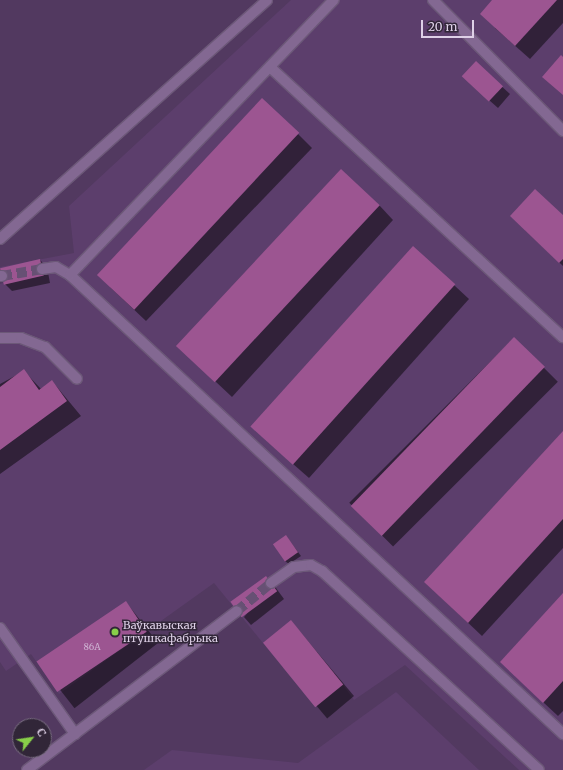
<!DOCTYPE html>
<meta charset="utf-8">
<style>
body{margin:0}
#map{position:relative;width:563px;height:770px;overflow:hidden;background:#523960;font-family:Merriweather,serif}
div>[style]{position:absolute}
.built>*{inset:0;background:#5c3e6c}
.shadow>*{inset:0;background:#0007;transform-origin:0 0}
.building>*{inset:0;background:#9c5591;transform-origin:0 0}
.minor-tunnel>*{height:10px;margin-top:-5px;transform-origin:0;background:repeating-linear-gradient(90deg,#675074 0 10px,transparent 0 15px)}
.roads{filter:drop-shadow(1px 0 #6c5878) drop-shadow(-1px 0 #6c5878) drop-shadow(0 1px #6c5878) drop-shadow(0 -1px #6c5878)}
.minor>*{height:10px;margin:-5px;padding:0 5px;transform-origin:5px;border-radius:5px;background:#836892}
.dots>*{width:11px;height:11px;translate:-50% -50%;box-sizing:border-box;border:2px solid #312638;border-radius:50%}
span{translate:-50% -50%;white-space:nowrap;text-align:center;line-height:1.15;-webkit-text-stroke:3px #312638;paint-order:stroke}
.number-label{font-size:9px;color:#ceb1d2}
.number-label span{-webkit-text-stroke-width:0}
.poi-label{font-size:11px;color:#ded0e7}
.left{translate:0 -50%;text-align:left}
.north{position:absolute;left:12px;top:718px;width:40px;height:40px;box-sizing:border-box;background:#312638;border:1px solid #766a7e;border-radius:50%;rotate:60deg;font-size:11px;font-weight:700;line-height:16px;text-align:center;color:#ded0e7}
.north::after{content:'';display:block;margin:auto;width:14px;height:18px;background:#88cf49;clip-path:polygon(50% 0,100% 100%,50% 72%,0 100%)}
.scale{position:absolute;left:421px;top:20px;width:53px;height:18px;box-sizing:border-box;border:2px solid #ded0e7;border-top:0;padding-left:5px;font-size:12px;line-height:14px;white-space:nowrap;color:#ded0e7;-webkit-text-stroke:3px #312638;paint-order:stroke}
</style>
<div id="map">
<div class="built">
<i style="clip-path:polygon(291px 0,563px 0,563px 770px,519px 770px,405px 665px,354px 700px,343px 685px,315px 707px,214px 583px,59px 694px,31px 654px,6px 671px,0 662px,0 284px,3px 283px,0 267px,74px 253px,69px 206px)"></i>
<i style="clip-path:polygon(396px 692px,479px 770px,144px 770px,172px 750px,298px 763px)"></i>
</div>
<div class="shadow">
<i style="clip-path:polygon(494px 0,563px 0,563px 23px,530px 59px,495px 28px)"></i>
<i style="clip-path:polygon(476px 63px,510px 94px,498px 108px,471px 84px)"></i>
<i style="clip-path:polygon(298px 134px,312px 148px,146px 321px,110px 287px)"></i>
<i style="clip-path:polygon(379px 205px,393px 220px,232px 397px,180px 348px)"></i>
<i style="clip-path:polygon(563px 217px,563px 266px,525px 230px)"></i>
<i style="clip-path:polygon(413px 247px,469px 299px,309px 478px,267px 441px)"></i>
<i style="clip-path:polygon(40px 260px,47px 267px,50px 283px,12px 291px,4px 283px)"></i>
<i style="left:514px;top:338px;width:62px;height:233px;rotate:45deg"></i>
<i style="clip-path:polygon(24px 371px,41px 389px,52px 381px,81px 416px,0 474px,0 384px)"></i>
<i style="clip-path:polygon(563px 432px,563px 548px,482px 636px,425px 582px)"></i>
<i style="clip-path:polygon(286px 536px,301px 556px,289px 564px,285px 561px)"></i>
<i style="clip-path:polygon(273px 584px,284px 599px,251px 625px,244px 617px)"></i>
<i style="clip-path:polygon(563px 595px,563px 711px,558px 716px,515px 676px)"></i>
<i style="left:126px;top:602px;width:52px;height:106px;rotate:52deg"></i>
<i style="left:291px;top:621px;width:98px;height:35px;rotate:50deg"></i>
</div>
<div class="building">
<i style="clip-path:polygon(492px 0,557px 0,515px 46px,480px 14px)"></i>
<i style="clip-path:polygon(561px 55px,563px 57px,563px 95px,542px 77px)"></i>
<i style="left:476px;top:61px;width:37px;height:21px;rotate:43deg"></i>
<i style="left:262px;top:98px;width:51px;height:242px;rotate:43deg"></i>
<i style="left:341px;top:169px;width:53px;height:242px;rotate:43deg"></i>
<i style="clip-path:polygon(535px 189px,563px 215px,563px 259px,559px 263px,510px 216px)"></i>
<i style="left:413px;top:246px;width:57px;height:243px;rotate:42deg"></i>
<i style="left:40px;top:259px;width:17px;height:41px;rotate:77deg"></i>
<i style="left:514px;top:337px;width:43px;height:235px;rotate:44deg"></i>
<i style="clip-path:polygon(24px 369px,39px 390px,52px 380px,67px 401px,0 450px,0 387px)"></i>
<i style="clip-path:polygon(563px 431px,563px 519px,468px 623px,424px 582px)"></i>
<i style="left:286px;top:535px;width:21px;height:16px;rotate:55deg"></i>
<i style="left:266px;top:576px;width:19px;height:44px;rotate:54deg"></i>
<i style="clip-path:polygon(563px 593px,563px 681px,543px 703px,500px 662px)"></i>
<i style="left:126px;top:601px;width:37px;height:108px;rotate:56deg"></i>
<i style="left:291px;top:620px;width:83px;height:36px;rotate:51deg"></i>
</div>
<div class="minor-tunnel">
<i style="left:2px;top:276px;width:41px;rotate:-9.9deg"></i>
<i style="left:237px;top:611px;width:44px;rotate:-39.5deg"></i>
</div>
<div class="roads">
<div class="minor">
<i style="left:433px;top:0;width:185px;rotate:45.2deg"></i>
<i style="left:271px;top:68px;width:397px;rotate:42.7deg"></i>
<i style="left:0;top:239px;width:358px;rotate:-41.8deg"></i>
<i style="left:42px;top:269px;width:14px;rotate:-8deg"></i>
<i style="left:56px;top:267px;width:16px;rotate:30deg"></i>
<i style="left:70px;top:275px;width:674px;rotate:42.95deg"></i>
<i style="left:70px;top:275px;width:381px;rotate:-46.2deg"></i>
<i style="left:0;top:276px;width:2px"></i>
<i style="left:0;top:338px;width:21px"></i>
<i style="left:21px;top:338px;width:26px;rotate:21deg"></i>
<i style="left:45px;top:347px;width:45px;rotate:45deg"></i>
<i style="left:271px;top:583px;width:28px;rotate:-35deg"></i>
<i style="left:294px;top:567px;width:17px;rotate:-7deg"></i>
<i style="left:311px;top:565px;width:13px;rotate:29deg"></i>
<i style="left:322px;top:571px;width:294px;rotate:42.5deg"></i>
<i style="left:0;top:628px;width:130px;rotate:54.7deg"></i>
<i style="left:27px;top:770px;width:263px;rotate:-37.1deg"></i>
</div>
</div>
<div class="dots">
<i style="left:115px;top:632px;background:#88cf49"></i>
</div>
<div class="number-label">
<span style="left:92px;top:647px">86А</span>
</div>
<div class="poi-label">
<span class="left" style="left:123px;top:632px">Ваўкавыская<br>птушкафабрыка</span>
</div>
<div class="north">С</div>
<div class="scale">20 m</div>
</div>
